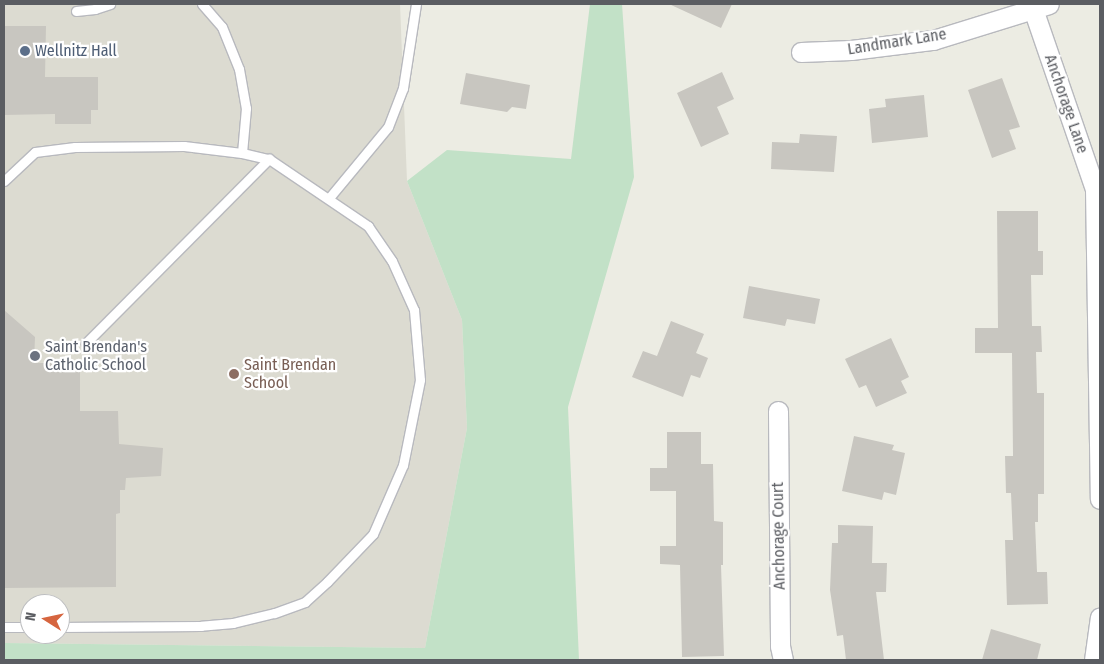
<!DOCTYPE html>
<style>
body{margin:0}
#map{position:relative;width:1104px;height:664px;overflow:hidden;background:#ecece3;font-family:"Fira Sans Condensed",sans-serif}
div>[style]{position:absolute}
.education>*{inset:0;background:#dcdbd1}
.green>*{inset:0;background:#c2e1c7}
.building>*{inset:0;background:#c8c6c0}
.roads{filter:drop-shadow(1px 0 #b8b9be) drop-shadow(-1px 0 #b8b9be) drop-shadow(0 1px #b8b9be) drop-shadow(0 -1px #b8b9be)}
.lane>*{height:9px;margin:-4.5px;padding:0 4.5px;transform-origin:4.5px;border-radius:4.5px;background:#fff}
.street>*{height:19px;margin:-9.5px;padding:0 9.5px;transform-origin:9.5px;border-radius:9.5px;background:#fff}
.dots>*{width:14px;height:14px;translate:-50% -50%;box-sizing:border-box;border:2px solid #fff;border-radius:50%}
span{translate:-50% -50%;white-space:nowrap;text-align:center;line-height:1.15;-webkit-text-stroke:4.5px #fff;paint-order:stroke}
.street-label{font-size:16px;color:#5b5d62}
.service-label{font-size:16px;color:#4e5e75}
.left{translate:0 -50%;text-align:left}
.worship-label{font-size:16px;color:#5b616d}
.education-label{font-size:16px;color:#785e54}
.frame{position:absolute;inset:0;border:5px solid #5b5d62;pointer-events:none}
.north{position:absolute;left:20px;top:594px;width:50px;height:50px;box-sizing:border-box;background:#fff;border:1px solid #bdbec0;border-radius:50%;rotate:280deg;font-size:14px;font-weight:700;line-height:20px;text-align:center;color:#5b5d62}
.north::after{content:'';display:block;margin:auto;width:18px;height:22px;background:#d6653f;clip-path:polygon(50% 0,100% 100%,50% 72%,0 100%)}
</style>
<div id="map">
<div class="education">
<i style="clip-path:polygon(evenodd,4px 4px,400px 4px,407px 181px,462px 320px,467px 428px,425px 648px,4px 643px,4px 4px,30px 604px,60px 604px,60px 634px,30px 634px,30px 604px)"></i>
</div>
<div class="green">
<i style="clip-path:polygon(590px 4px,622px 4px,634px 177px,568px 407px,579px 660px,4px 660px,4px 643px,425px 648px,467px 428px,462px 320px,407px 181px,447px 150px,571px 159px)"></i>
</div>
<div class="building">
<i style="clip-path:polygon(669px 4px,732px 4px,721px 28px)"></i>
<i style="clip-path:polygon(4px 26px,46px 26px,45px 77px,98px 77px,98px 110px,91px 110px,91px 124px,55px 124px,55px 114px,4px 115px)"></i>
<i style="clip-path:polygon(722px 72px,734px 99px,717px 107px,729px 134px,701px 147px,677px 93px)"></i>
<i style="clip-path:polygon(466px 73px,530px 85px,526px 109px,512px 107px,507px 112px,460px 104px)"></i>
<i style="clip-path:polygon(1002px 78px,1020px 127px,1009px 130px,1016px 149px,992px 158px,968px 90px)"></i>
<i style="clip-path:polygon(924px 95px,928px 137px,872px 143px,869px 109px,886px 107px,885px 99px)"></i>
<i style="clip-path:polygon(800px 134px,837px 136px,834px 172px,771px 169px,772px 142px,799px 143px)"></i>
<i style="clip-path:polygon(997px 211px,1038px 211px,1038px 251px,1043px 251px,1043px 275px,1031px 275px,1032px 326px,1041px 326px,1042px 352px,1036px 352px,1037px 393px,1044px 393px,1044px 494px,1038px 494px,1038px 522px,1035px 522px,1037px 572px,1047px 572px,1048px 604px,1007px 605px,1005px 540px,1013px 540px,1011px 493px,1006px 493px,1005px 456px,1013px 456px,1012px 353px,975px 353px,975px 328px,998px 328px)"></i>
<i style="clip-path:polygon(749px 286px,820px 299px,815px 324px,787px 319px,785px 326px,743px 318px)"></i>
<i style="clip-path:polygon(4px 310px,35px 337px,34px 363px,80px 363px,80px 411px,118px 411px,119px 444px,163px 448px,161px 476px,126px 478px,125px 490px,120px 490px,120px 513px,116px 514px,116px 587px,4px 588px)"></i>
<i style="clip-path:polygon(671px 321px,704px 334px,696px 353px,708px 358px,700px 378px,691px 375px,683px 397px,632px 377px,643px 351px,657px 356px)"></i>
<i style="clip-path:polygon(891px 338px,909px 377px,901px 381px,907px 393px,876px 407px,866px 385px,859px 388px,845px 359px)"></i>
<i style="clip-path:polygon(667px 432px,701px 432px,701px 464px,713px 464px,714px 521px,723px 522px,723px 565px,721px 565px,724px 656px,682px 657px,680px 565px,660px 564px,660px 546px,676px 546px,676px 491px,650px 491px,650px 468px,667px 468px)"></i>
<i style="clip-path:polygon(854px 436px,894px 445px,892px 450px,905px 453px,896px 495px,884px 492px,882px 500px,842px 491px)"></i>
<i style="clip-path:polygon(838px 525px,873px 526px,872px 563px,887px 563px,886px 592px,876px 592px,884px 660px,846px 660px,843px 635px,837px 636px,830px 590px,832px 543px,838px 543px)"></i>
<i style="clip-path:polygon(991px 629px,1041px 644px,1037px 660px,982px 660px)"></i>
</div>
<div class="roads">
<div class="lane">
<i style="left:202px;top:4px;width:30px;rotate:49deg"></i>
<i style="left:222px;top:27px;width:45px;rotate:68deg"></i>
<i style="left:239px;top:69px;width:40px;rotate:80deg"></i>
<i style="left:246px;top:108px;width:45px;rotate:95.1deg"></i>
<i style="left:76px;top:11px;width:19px;rotate:-6deg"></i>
<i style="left:95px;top:9px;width:16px;rotate:-18deg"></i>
<i style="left:4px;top:181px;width:42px;rotate:-43.1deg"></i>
<i style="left:35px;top:152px;width:40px;rotate:-7.1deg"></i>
<i style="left:75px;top:147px;width:109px;rotate:-0.5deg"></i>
<i style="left:184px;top:146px;width:58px;rotate:6.9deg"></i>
<i style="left:242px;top:153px;width:28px;rotate:13deg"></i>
<i style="left:269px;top:159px;width:120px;rotate:34.1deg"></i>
<i style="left:368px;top:226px;width:42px;rotate:55.6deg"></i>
<i style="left:392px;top:261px;width:54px;rotate:65.8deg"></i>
<i style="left:414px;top:310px;width:70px;rotate:85.1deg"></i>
<i style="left:420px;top:380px;width:87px;rotate:101.3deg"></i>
<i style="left:403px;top:465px;width:75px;rotate:113.5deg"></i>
<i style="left:373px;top:534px;width:66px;rotate:133.8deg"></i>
<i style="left:327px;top:582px;width:30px;rotate:138deg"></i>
<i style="left:305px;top:602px;width:33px;rotate:160deg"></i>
<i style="left:274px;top:613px;width:42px;rotate:166.3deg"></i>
<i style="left:233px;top:623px;width:32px;rotate:175deg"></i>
<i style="left:201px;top:626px;width:141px;rotate:179.6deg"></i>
<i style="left:329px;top:198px;width:92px;rotate:-50.3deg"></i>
<i style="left:388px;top:127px;width:42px;rotate:-69deg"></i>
<i style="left:403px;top:88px;width:85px;rotate:-81.2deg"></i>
<i style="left:86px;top:343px;width:260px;rotate:-45.2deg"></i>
<i style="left:4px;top:627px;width:26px"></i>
</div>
<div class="street">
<i style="left:1033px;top:9px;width:190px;rotate:71deg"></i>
<i style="left:1095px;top:189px;width:310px;rotate:89.1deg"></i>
<i style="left:801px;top:52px;width:50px;rotate:-2.3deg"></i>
<i style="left:851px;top:50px;width:83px;rotate:-7deg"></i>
<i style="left:933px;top:40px;width:121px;rotate:-17.2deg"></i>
<i style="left:778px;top:411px;width:235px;rotate:89.5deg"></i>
<i style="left:780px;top:646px;width:14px;rotate:78deg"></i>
<i style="left:1094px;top:660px;width:43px;rotate:-82.1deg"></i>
</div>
</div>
<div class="dots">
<i style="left:25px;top:51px;background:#5c6f8a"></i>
<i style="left:35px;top:356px;background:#6b7280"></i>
<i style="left:234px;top:374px;background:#8d6e63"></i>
</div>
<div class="street-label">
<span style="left:897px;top:42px;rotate:-9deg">Landmark Lane</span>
<span style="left:1066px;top:104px;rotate:71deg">Anchorage Lane</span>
<span style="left:779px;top:536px;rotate:-91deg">Anchorage Court</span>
</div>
<div class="service-label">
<span class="left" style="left:35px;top:51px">Wellnitz Hall</span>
</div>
<div class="worship-label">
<span class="left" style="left:45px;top:356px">Saint Brendan's<br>Catholic School</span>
</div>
<div class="education-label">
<span class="left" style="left:244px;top:374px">Saint Brendan<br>School</span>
</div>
<div class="frame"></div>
<div class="north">N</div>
</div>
